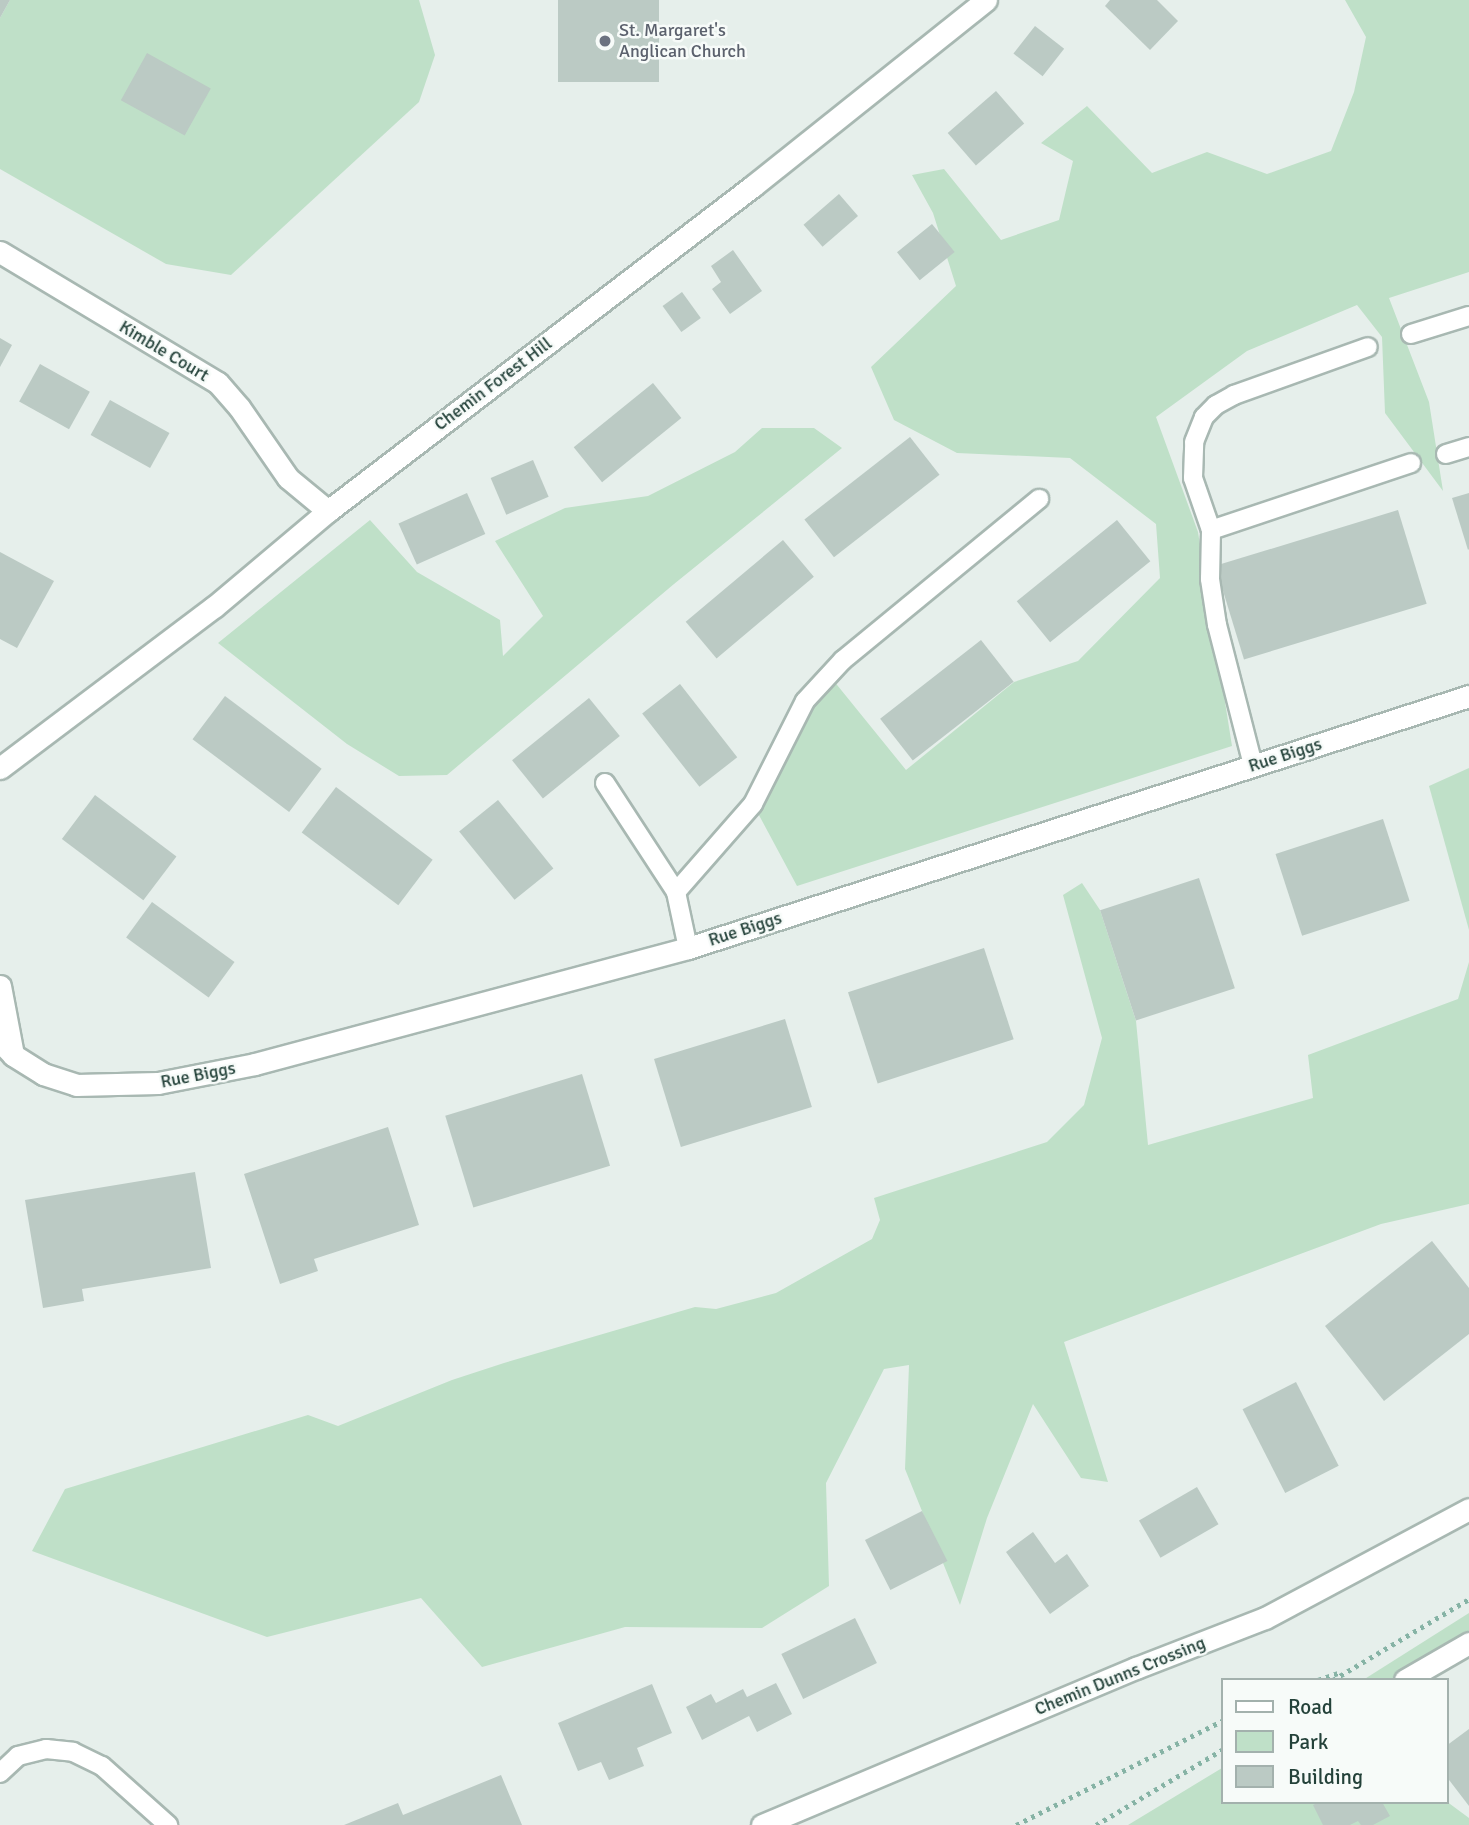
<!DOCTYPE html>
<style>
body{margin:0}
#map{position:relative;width:1469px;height:1825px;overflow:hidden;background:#e6efeb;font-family:Signika,sans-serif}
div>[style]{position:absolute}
.green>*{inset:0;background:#bfe0c8}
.building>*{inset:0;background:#bbcac4;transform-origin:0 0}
.path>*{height:4.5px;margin-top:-2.25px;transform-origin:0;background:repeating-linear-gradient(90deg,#86b3a5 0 3.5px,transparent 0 8.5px)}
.roads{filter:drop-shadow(2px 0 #a8b8b2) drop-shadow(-2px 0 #a8b8b2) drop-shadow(0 2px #a8b8b2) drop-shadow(0 -2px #a8b8b2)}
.lane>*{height:18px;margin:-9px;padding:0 9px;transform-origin:9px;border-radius:9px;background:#fff}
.street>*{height:21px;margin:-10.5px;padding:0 10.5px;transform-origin:10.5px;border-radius:10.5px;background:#fff}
.secondary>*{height:21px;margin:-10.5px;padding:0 10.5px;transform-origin:10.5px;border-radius:10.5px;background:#fff}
.dots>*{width:19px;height:19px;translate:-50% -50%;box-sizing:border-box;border:4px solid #f7fbf9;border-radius:50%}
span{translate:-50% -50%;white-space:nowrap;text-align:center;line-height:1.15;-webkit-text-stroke:5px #f7fbf9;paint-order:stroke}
.worship-label{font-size:18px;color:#5b616d}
.left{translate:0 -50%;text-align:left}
.street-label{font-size:18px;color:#24423a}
.legend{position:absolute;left:1221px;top:1678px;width:228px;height:126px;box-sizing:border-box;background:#f7fbf9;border:2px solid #a3b1ad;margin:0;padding:9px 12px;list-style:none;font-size:21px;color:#24423a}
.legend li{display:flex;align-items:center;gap:14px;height:35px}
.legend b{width:35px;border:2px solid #a3b1ad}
</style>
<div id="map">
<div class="green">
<i style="clip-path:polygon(10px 0,419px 0,435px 55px,419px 102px,231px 275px,166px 264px,0 169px,0 18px)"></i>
<i style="clip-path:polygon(1345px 0,1469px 0,1469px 272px,1389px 298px,1429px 402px,1443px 491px,1385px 413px,1382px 337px,1357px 305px,1247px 351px,1156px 417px,1198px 532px,1232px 746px,797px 886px,753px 804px,829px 675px,906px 770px,1014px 682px,1078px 661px,1160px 578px,1156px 524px,1070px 458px,957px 453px,894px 420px,871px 367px,956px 286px,933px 213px,912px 175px,944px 169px,1001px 240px,1059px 220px,1073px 161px,1041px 143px,1087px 106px,1152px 173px,1207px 152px,1267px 174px,1331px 151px,1354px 92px,1366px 37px)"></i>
<i style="clip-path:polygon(762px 428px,814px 428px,842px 448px,674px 584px,447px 775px,399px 776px,347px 744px,218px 643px,370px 520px,417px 572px,500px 620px,503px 656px,543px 616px,495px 541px,565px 508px,648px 496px,735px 452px)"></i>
<i style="clip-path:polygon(1469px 768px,1469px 930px,1429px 786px)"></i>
<i style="clip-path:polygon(1082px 883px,1100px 910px,1136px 1021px,1148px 1145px,1313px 1098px,1308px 1055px,1458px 999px,1469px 962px,1469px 1204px,1381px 1224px,1064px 1342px,1108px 1482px,1081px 1478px,1033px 1404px,987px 1518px,960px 1605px,905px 1469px,909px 1365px,884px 1369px,826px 1483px,829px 1586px,762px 1628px,625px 1627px,482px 1667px,421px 1598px,267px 1637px,32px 1551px,65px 1489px,308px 1415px,338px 1426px,452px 1380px,504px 1363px,695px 1307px,716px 1309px,776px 1293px,872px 1239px,880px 1220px,874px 1198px,1047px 1142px,1084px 1105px,1102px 1038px,1063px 895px)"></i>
<i style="clip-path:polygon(1469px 1613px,1469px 1643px,1405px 1680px,1363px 1680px)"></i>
<i style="clip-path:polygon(1222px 1768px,1222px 1802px,1446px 1801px,1469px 1818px,1469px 1825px,1128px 1825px)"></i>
</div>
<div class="building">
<i style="clip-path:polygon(0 0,10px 0,0 18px)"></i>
<i style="left:558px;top:0;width:101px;height:82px"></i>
<i style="clip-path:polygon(1110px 0,1157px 0,1178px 21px,1150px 50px,1105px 6px)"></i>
<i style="left:1035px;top:26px;width:37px;height:35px;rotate:38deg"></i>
<i style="left:147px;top:53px;width:73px;height:54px;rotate:29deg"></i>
<i style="left:996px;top:91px;width:43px;height:64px;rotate:49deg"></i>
<i style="left:839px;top:194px;width:29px;height:47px;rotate:49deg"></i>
<i style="left:932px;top:224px;width:36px;height:45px;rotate:51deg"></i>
<i style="clip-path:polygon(733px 250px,762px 291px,730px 314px,712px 289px,721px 282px,711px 266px)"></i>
<i style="left:682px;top:292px;width:32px;height:24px;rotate:54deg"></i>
<i style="clip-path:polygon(0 338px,12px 345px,0 367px)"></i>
<i style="left:40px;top:364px;width:57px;height:43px;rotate:29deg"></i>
<i style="left:653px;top:383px;width:45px;height:102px;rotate:51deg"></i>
<i style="left:110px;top:400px;width:68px;height:40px;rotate:29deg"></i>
<i style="left:910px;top:437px;width:48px;height:134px;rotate:52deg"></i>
<i style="left:533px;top:460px;width:40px;height:46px;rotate:67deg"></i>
<i style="left:467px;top:493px;width:45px;height:75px;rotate:66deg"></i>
<i style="clip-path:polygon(1469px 493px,1469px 549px,1468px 550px,1452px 498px)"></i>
<i style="left:1398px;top:510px;width:98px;height:191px;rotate:73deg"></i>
<i style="left:1117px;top:520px;width:53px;height:129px;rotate:51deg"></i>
<i style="left:783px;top:540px;width:48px;height:127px;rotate:50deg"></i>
<i style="clip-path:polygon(0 552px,54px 581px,17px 648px,0 639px)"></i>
<i style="left:981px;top:640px;width:53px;height:128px;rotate:52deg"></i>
<i style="left:680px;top:684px;width:93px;height:48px;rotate:52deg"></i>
<i style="left:225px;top:696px;width:121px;height:54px;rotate:37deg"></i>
<i style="left:589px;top:698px;width:49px;height:99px;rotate:51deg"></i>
<i style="left:336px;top:787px;width:121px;height:57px;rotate:37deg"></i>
<i style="left:95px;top:795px;width:102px;height:55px;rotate:37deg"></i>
<i style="left:498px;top:800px;width:88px;height:50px;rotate:51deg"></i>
<i style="left:1383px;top:819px;width:86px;height:113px;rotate:72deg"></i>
<i style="left:1199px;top:878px;width:116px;height:104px;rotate:72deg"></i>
<i style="left:152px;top:902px;width:102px;height:44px;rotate:36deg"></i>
<i style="left:984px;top:948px;width:96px;height:143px;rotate:72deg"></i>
<i style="left:785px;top:1019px;width:92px;height:137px;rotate:73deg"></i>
<i style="left:582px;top:1074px;width:96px;height:143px;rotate:73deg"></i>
<i style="clip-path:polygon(388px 1127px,419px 1225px,314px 1259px,318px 1271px,280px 1284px,244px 1174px)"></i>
<i style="clip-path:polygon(195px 1172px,211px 1268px,82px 1289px,84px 1301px,43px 1308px,25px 1200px)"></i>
<i style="clip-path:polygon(1432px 1241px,1469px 1288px,1469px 1334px,1384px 1401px,1325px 1326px)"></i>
<i style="left:1296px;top:1382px;width:94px;height:60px;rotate:63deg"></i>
<i style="left:1197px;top:1487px;width:43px;height:67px;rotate:60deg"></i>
<i style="left:922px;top:1511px;width:56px;height:64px;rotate:63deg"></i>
<i style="clip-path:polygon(1033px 1532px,1055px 1563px,1067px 1554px,1089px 1586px,1050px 1614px,1006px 1552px)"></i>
<i style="left:855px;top:1618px;width:50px;height:82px;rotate:64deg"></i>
<i style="clip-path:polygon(776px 1683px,792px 1714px,757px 1732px,749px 1716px,702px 1740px,686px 1707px,711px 1694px,716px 1703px,743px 1689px,747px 1697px)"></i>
<i style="clip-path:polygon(652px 1684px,672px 1733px,637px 1748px,644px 1766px,609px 1780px,601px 1762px,578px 1771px,558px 1723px)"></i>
<i style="clip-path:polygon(1469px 1729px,1469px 1806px,1446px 1776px,1446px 1746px)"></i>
<i style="clip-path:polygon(501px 1775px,522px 1825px,344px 1825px,398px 1803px,403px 1815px)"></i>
<i style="clip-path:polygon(1319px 1802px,1382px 1802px,1390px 1816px,1373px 1825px,1361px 1825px,1358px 1821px,1350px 1825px,1323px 1825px,1313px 1805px)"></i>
</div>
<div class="path">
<i style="left:1318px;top:1680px;width:24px;rotate:-19deg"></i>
<i style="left:1333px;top:1680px;width:158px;rotate:-30.8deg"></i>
<i style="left:1016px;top:1825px;width:231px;rotate:-26.8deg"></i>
<i style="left:1096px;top:1825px;width:147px;rotate:-30.8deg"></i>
</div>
<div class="roads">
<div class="lane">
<i style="left:1411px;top:334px;width:61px;rotate:-17.2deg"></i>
<i style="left:1446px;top:454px;width:24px;rotate:-17deg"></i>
<i style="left:1211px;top:530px;width:211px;rotate:-18.5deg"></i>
<i style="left:1253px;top:765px;width:145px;rotate:-104.4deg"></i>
<i style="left:1217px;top:625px;width:47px;rotate:-98.7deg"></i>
<i style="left:1210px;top:579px;width:49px;rotate:-88.8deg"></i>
<i style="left:1211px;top:530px;width:55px;rotate:-109.1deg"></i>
<i style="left:1193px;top:478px;width:36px;rotate:-88deg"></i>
<i style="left:1194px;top:442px;width:27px;rotate:-68deg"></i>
<i style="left:1204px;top:417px;width:17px;rotate:-45deg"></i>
<i style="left:1216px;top:405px;width:21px;rotate:-29deg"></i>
<i style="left:1234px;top:395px;width:142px;rotate:-19.7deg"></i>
<i style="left:605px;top:783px;width:130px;rotate:56.9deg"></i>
<i style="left:688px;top:948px;width:57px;rotate:-102.1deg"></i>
<i style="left:676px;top:892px;width:117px;rotate:-48.8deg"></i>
<i style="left:753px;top:804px;width:115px;rotate:-63.2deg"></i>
<i style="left:805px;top:701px;width:56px;rotate:-47.2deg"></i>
<i style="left:843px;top:660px;width:254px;rotate:-39.4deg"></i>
<i style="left:0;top:1773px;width:25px;rotate:-43deg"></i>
<i style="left:18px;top:1756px;width:29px;rotate:-14deg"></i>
<i style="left:46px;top:1749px;width:27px;rotate:6deg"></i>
<i style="left:73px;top:1752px;width:32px;rotate:26deg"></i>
<i style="left:102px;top:1766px;width:89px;rotate:41.8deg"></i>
</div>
<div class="street">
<i style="left:0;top:252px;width:254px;rotate:31deg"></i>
<i style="left:218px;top:383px;width:32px;rotate:49deg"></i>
<i style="left:239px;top:407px;width:86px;rotate:55.4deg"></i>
<i style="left:288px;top:478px;width:52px;rotate:39.5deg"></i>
<i style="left:1405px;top:1680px;width:74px;rotate:-30deg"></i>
<i style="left:762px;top:1825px;width:406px;rotate:-22.8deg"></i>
<i style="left:1136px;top:1668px;width:138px;rotate:-21.2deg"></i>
<i style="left:1265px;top:1618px;width:231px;rotate:-28.1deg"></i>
</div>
<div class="secondary">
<i style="left:0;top:768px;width:268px;rotate:-37deg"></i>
<i style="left:214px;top:607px;width:149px;rotate:-40.1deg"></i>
<i style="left:328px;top:511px;width:535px;rotate:-37.41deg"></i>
<i style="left:753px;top:186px;width:298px;rotate:-38.6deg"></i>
<i style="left:0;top:986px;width:70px;rotate:79.3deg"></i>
<i style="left:0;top:1041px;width:19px;rotate:47deg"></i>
<i style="left:13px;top:1055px;width:36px;rotate:32deg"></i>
<i style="left:43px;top:1074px;width:35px;rotate:18deg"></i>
<i style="left:76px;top:1085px;width:82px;rotate:-1.4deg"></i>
<i style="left:158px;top:1083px;width:99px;rotate:-11.1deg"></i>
<i style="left:255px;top:1064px;width:448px;rotate:-15deg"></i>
<i style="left:688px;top:948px;width:821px;rotate:-17.88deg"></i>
</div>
</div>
<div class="dots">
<i style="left:605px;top:41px;background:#6b7280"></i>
</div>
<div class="worship-label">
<span class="left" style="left:619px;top:41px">St. Margaret's<br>Anglican Church</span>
</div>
<div class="street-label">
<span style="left:164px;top:351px;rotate:31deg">Kimble Court</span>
<span style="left:493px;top:384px;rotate:-37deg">Chemin Forest Hill</span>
<span style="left:1285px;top:755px;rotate:-18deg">Rue Biggs</span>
<span style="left:745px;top:929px;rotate:-18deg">Rue Biggs</span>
<span style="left:198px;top:1075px;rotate:-11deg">Rue Biggs</span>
<span style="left:1120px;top:1676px;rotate:-22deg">Chemin Dunns Crossing</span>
</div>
<ul class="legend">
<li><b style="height:9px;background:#fff"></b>Road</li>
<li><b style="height:19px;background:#bfe0c8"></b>Park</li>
<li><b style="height:19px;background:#bbcac4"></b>Building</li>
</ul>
</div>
